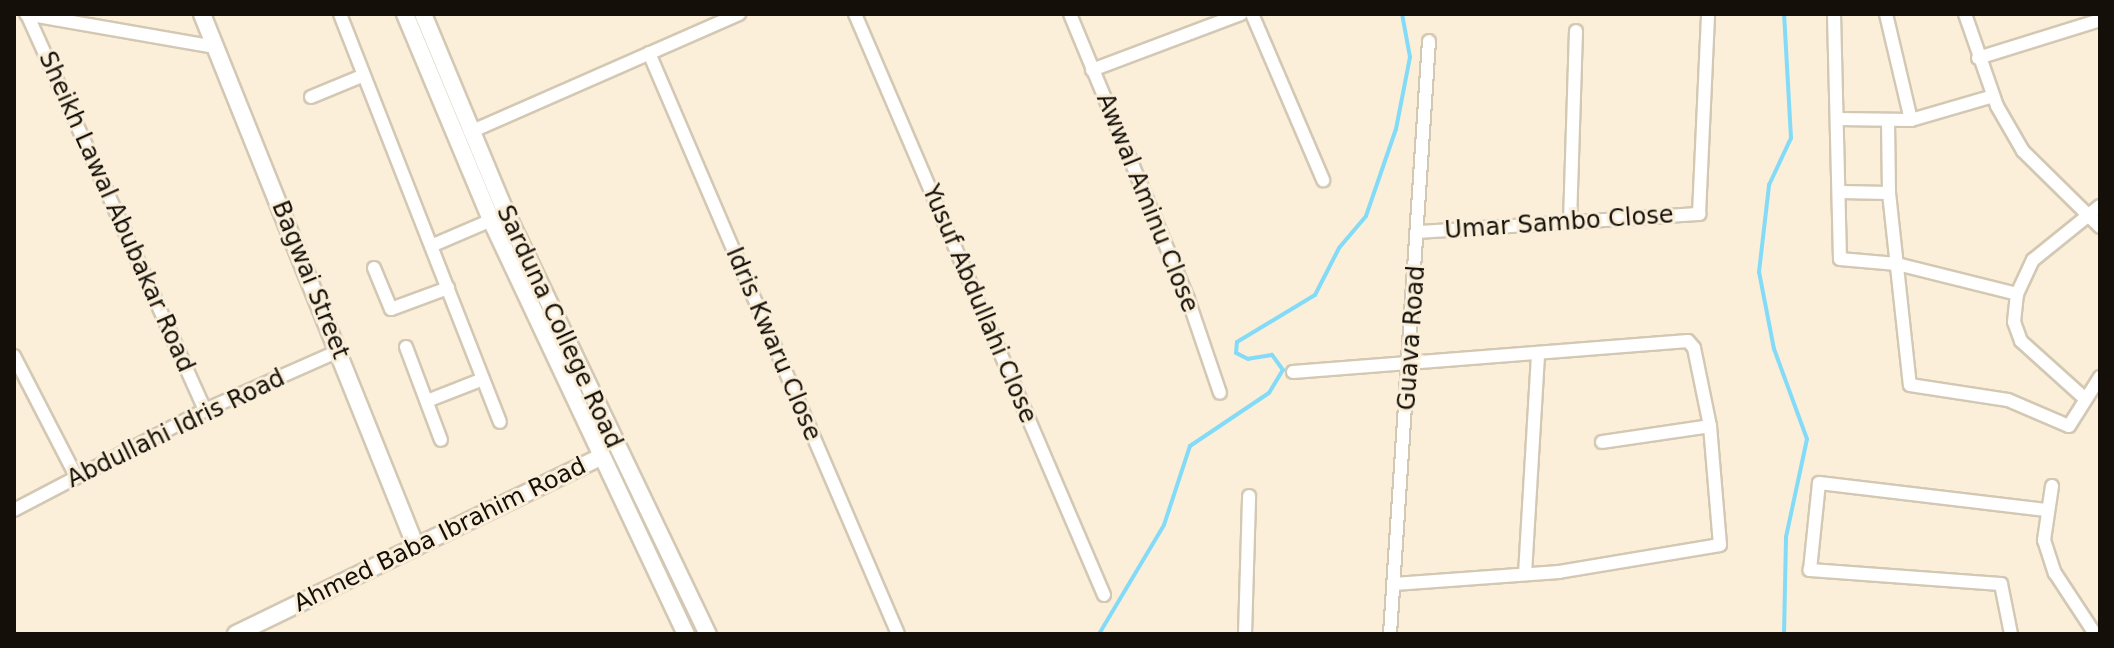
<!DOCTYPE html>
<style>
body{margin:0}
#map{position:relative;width:2114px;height:648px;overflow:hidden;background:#fbefda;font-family:"DejaVu Sans",sans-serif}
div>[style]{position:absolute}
.stream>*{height:4px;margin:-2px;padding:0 2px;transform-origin:2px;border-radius:2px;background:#83dbf8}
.roads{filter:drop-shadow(2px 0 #d3c8b3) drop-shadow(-2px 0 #d3c8b3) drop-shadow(0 2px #d3c8b3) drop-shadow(0 -2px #d3c8b3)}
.street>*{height:12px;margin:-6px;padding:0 6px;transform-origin:6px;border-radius:6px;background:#fff}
.secondary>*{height:16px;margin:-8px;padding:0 8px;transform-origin:8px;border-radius:8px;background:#fff}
span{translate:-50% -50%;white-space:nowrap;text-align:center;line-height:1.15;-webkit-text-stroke:6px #fbefda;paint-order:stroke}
.street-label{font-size:24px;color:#141009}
.frame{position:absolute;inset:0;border:16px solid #141009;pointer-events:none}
</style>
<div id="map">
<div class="stream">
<i style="left:1099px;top:634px;width:127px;rotate:-59.2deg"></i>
<i style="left:1164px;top:525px;width:83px;rotate:-71.8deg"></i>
<i style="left:1190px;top:446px;width:95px;rotate:-33.9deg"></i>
<i style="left:1269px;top:393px;width:27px;rotate:-59deg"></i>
<i style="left:1283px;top:370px;width:19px;rotate:-126deg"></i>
<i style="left:1272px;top:355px;width:24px;rotate:171deg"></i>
<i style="left:1248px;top:359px;width:13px;rotate:-153deg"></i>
<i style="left:1236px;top:353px;width:11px;rotate:-85deg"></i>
<i style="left:1237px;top:342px;width:91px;rotate:-31.1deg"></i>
<i style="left:1315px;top:295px;width:53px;rotate:-62.9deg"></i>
<i style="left:1339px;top:248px;width:42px;rotate:-49.8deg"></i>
<i style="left:1366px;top:216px;width:92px;rotate:-71deg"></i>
<i style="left:1396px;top:129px;width:73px;rotate:-79deg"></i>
<i style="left:1410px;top:57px;width:44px;rotate:-100.5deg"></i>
<i style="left:1784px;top:634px;width:97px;rotate:-88.8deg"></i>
<i style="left:1786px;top:537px;width:100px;rotate:-77.9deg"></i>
<i style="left:1807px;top:439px;width:96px;rotate:-110.1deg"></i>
<i style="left:1774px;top:349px;width:78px;rotate:-101deg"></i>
<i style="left:1759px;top:272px;width:88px;rotate:-83.4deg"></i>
<i style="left:1769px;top:185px;width:52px;rotate:-64.9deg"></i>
<i style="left:1791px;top:138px;width:124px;rotate:-93.2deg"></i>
</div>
<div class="roads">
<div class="street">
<i style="left:26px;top:14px;width:192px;rotate:9.9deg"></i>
<i style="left:27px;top:14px;width:434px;rotate:65.8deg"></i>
<i style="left:340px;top:14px;width:438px;rotate:68.6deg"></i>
<i style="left:855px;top:14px;width:632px;rotate:66.8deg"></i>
<i style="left:1070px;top:14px;width:308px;rotate:67.5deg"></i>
<i style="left:1188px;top:299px;width:99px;rotate:71.2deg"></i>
<i style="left:1252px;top:14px;width:181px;rotate:66.8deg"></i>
<i style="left:1834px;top:14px;width:245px;rotate:88.6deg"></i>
<i style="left:1840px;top:259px;width:57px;rotate:5deg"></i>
<i style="left:1897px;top:264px;width:124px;rotate:14deg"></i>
<i style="left:1886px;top:14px;width:109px;rotate:76.7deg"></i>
<i style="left:1965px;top:14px;width:97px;rotate:70.8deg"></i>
<i style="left:1997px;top:106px;width:52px;rotate:60deg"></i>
<i style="left:2023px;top:151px;width:108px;rotate:44.6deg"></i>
<i style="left:649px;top:53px;width:632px;rotate:66.8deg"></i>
<i style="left:1978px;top:58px;width:128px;rotate:-17.3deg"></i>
<i style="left:1092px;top:70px;width:159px;rotate:-20.6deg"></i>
<i style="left:311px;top:97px;width:57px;rotate:-22.5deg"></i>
<i style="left:1838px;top:119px;width:73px;rotate:0.8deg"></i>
<i style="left:1911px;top:120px;width:85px;rotate:-16.3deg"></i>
<i style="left:1888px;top:121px;width:72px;rotate:89.2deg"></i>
<i style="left:1889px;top:193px;width:193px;rotate:83.8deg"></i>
<i style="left:1910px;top:385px;width:99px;rotate:8.7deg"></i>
<i style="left:2008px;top:400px;width:66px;rotate:23.1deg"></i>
<i style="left:2069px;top:426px;width:58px;rotate:-57.7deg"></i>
<i style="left:470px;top:132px;width:294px;rotate:-23.7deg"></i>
<i style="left:1841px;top:192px;width:48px;rotate:1.2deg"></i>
<i style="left:1570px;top:222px;width:191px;rotate:-88.2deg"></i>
<i style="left:1419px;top:232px;width:281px;rotate:-3.7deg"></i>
<i style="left:1699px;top:214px;width:200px;rotate:-87.4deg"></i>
<i style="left:431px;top:246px;width:71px;rotate:-23.3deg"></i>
<i style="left:374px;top:268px;width:44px;rotate:67.5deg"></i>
<i style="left:391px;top:309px;width:61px;rotate:-20.2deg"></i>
<i style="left:406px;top:347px;width:99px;rotate:69.4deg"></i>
<i style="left:14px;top:356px;width:135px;rotate:62.7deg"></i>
<i style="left:1293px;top:372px;width:396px;rotate:-4.5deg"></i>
<i style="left:1688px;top:341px;width:9px;rotate:49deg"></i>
<i style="left:1694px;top:348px;width:80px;rotate:78.4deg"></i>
<i style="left:1710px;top:426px;width:119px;rotate:85.2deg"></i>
<i style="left:1720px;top:545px;width:163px;rotate:170.5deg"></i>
<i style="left:1559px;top:572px;width:165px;rotate:175.8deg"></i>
<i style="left:2082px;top:396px;width:82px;rotate:-138deg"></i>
<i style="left:2021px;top:341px;width:20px;rotate:-110deg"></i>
<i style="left:2014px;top:322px;width:28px;rotate:-84deg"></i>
<i style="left:2017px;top:294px;width:38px;rotate:-65deg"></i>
<i style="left:2033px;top:260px;width:86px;rotate:-38.9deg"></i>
<i style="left:427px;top:401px;width:60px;rotate:-21.4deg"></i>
<i style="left:1602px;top:442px;width:109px;rotate:-8.4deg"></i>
<i style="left:2052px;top:486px;width:55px;rotate:98.4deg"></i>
<i style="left:2044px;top:540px;width:35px;rotate:72deg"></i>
<i style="left:2055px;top:573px;width:73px;rotate:56.7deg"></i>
<i style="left:14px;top:510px;width:216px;rotate:-27.6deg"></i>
<i style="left:205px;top:410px;width:146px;rotate:-23.8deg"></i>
<i style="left:1525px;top:574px;width:221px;rotate:-86.6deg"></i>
<i style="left:1245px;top:634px;width:138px;rotate:-88.3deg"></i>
<i style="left:1390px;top:634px;width:594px;rotate:-86.24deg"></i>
<i style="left:2011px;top:634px;width:51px;rotate:-101.3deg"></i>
<i style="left:2001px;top:584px;width:192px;rotate:-175.8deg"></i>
<i style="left:1810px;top:570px;width:87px;rotate:-84.1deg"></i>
<i style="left:1819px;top:483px;width:229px;rotate:6.8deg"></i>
</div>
<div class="secondary">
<i style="left:202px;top:14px;width:574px;rotate:68.12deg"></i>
<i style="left:405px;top:14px;width:223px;rotate:67.3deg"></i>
<i style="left:491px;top:220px;width:458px;rotate:64.8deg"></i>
<i style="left:423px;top:14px;width:216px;rotate:67.4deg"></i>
<i style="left:506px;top:213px;width:467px;rotate:64.4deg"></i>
<i style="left:236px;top:634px;width:405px;rotate:-25.9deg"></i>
</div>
</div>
<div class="street-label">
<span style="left:1147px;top:203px;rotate:68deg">Awwal Aminu Close</span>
<span style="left:116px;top:212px;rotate:66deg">Sheikh Lawal Abubakar Road</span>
<span style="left:1559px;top:223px;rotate:-4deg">Umar Sambo Close</span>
<span style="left:310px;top:280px;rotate:68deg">Bagwai Street</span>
<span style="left:979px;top:304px;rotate:67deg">Yusuf Abdullahi Close</span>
<span style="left:559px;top:327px;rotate:65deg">Sarduna College Road</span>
<span style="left:1412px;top:338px;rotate:-86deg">Guava Road</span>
<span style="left:773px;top:344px;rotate:67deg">Idris Kwaru Close</span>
<span style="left:176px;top:429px;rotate:-26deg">Abdullahi Idris Road</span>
<span style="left:440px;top:535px;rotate:-26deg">Ahmed Baba Ibrahim Road</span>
</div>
<div class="frame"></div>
</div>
